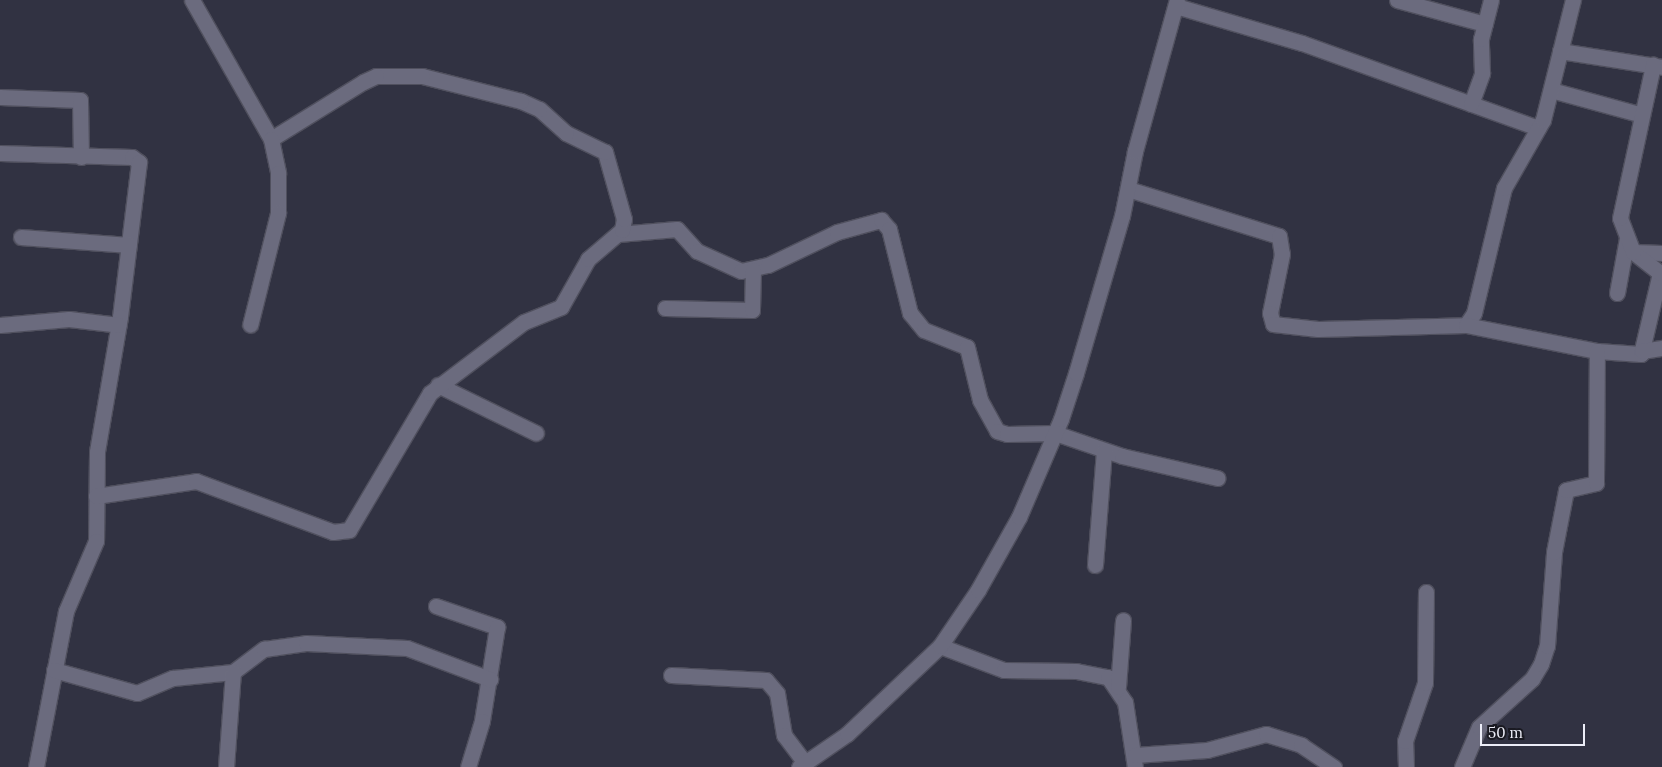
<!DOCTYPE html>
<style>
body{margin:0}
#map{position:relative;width:1662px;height:767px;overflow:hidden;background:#313242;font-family:Lora,serif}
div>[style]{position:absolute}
.roads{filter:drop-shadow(1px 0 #50505e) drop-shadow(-1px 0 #50505e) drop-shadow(0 1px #50505e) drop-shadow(0 -1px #50505e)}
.minor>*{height:15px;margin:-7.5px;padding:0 7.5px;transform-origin:7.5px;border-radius:7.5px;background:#6b6b7e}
span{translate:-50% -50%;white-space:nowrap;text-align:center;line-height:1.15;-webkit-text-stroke:5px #1a1a22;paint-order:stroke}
.scale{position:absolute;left:1480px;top:724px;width:105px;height:22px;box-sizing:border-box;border:2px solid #ecedf7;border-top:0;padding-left:6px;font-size:15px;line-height:18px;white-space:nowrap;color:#ecedf7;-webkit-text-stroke:4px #1a1a22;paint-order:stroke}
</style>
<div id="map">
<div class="roads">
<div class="minor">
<i style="left:192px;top:0;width:160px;rotate:60.4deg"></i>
<i style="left:1397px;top:0;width:91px;rotate:15.3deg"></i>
<i style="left:1176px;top:6px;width:131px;rotate:16.4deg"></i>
<i style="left:1302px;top:43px;width:251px;rotate:19.8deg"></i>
<i style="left:1560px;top:51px;width:103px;rotate:8.9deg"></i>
<i style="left:1551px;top:90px;width:91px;rotate:15.3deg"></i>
<i style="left:0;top:97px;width:80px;rotate:2.1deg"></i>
<i style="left:80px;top:100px;width:57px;rotate:89deg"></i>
<i style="left:1471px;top:104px;width:33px;rotate:-70deg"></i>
<i style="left:1482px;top:73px;width:34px;rotate:-92deg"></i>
<i style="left:1481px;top:39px;width:40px;rotate:-75.6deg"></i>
<i style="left:0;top:153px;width:132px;rotate:1.7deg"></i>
<i style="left:132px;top:157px;width:9px;rotate:36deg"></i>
<i style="left:139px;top:162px;width:156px;rotate:97deg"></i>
<i style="left:120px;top:317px;width:137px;rotate:99.7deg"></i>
<i style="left:97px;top:452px;width:89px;rotate:90.6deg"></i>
<i style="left:96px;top:541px;width:76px;rotate:113.2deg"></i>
<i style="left:66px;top:611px;width:159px;rotate:100.9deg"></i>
<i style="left:1128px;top:189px;width:158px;rotate:17.3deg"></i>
<i style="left:1279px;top:236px;width:18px;rotate:81deg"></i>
<i style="left:1282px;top:254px;width:60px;rotate:101.5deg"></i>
<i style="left:1270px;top:313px;width:11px;rotate:75deg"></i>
<i style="left:1273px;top:324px;width:45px;rotate:6.3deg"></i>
<i style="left:1318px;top:329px;width:148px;rotate:-1.5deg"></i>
<i style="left:1466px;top:325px;width:14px;rotate:-56deg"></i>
<i style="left:1474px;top:313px;width:129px;rotate:-76.5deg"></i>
<i style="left:1504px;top:188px;width:78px;rotate:-60.2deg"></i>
<i style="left:1543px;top:120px;width:124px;rotate:-76deg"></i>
<i style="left:618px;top:234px;width:59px;rotate:-4.8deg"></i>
<i style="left:677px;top:229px;width:30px;rotate:48deg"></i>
<i style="left:697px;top:251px;width:48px;rotate:24.4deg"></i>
<i style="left:741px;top:271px;width:28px;rotate:-13deg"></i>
<i style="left:768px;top:265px;width:76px;rotate:-25.6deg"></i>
<i style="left:837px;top:232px;width:46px;rotate:-15.3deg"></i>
<i style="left:881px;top:220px;width:12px;rotate:48deg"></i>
<i style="left:889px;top:229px;width:87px;rotate:76deg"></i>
<i style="left:910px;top:313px;width:22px;rotate:51deg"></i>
<i style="left:924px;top:330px;width:46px;rotate:21.6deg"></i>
<i style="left:967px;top:347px;width:55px;rotate:76.2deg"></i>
<i style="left:980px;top:400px;width:35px;rotate:61deg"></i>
<i style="left:997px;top:431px;width:10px;rotate:17deg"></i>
<i style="left:1007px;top:434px;width:48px;rotate:-1.2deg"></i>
<i style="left:1055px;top:433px;width:71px;rotate:18.9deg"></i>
<i style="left:1122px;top:456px;width:98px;rotate:13deg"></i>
<i style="left:21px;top:237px;width:108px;rotate:4.2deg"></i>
<i style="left:1633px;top:252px;width:29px;rotate:2deg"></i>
<i style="left:1617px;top:293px;width:56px;rotate:-79.7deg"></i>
<i style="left:665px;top:308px;width:87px;rotate:1.3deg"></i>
<i style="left:752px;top:310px;width:40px;rotate:-88.6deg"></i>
<i style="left:0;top:325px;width:69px;rotate:-5deg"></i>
<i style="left:69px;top:319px;width:50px;rotate:6.8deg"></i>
<i style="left:1466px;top:325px;width:134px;rotate:11.2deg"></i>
<i style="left:1597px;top:351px;width:44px;rotate:3.9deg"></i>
<i style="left:1641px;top:354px;width:83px;rotate:-76.8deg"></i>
<i style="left:1660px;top:273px;width:34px;rotate:-142deg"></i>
<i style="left:1633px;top:252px;width:36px;rotate:-111deg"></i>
<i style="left:1620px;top:218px;width:157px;rotate:-77.8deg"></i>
<i style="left:1642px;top:351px;width:20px;rotate:-9deg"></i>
<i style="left:438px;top:385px;width:109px;rotate:26.1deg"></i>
<i style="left:96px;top:496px;width:101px;rotate:-8.5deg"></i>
<i style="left:196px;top:481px;width:146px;rotate:20.4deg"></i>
<i style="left:333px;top:532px;width:16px;rotate:-7deg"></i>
<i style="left:349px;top:530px;width:159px;rotate:-59.4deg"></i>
<i style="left:430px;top:393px;width:118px;rotate:-37.1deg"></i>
<i style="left:524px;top:322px;width:40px;rotate:-22deg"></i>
<i style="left:561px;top:307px;width:55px;rotate:-60.6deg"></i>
<i style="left:588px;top:259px;width:45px;rotate:-40.5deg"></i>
<i style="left:622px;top:230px;width:11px;rotate:-80deg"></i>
<i style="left:624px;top:219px;width:70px;rotate:-105.8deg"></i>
<i style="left:605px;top:152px;width:43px;rotate:-154deg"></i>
<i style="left:566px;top:133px;width:36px;rotate:-138deg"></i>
<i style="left:539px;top:109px;width:20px;rotate:-156deg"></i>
<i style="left:521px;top:101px;width:102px;rotate:-165.8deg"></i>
<i style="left:422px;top:76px;width:46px;rotate:180deg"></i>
<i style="left:376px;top:76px;width:14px;rotate:155deg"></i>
<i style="left:363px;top:82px;width:108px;rotate:148.2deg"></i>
<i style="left:271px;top:139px;width:35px;rotate:78deg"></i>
<i style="left:278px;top:173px;width:40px;rotate:90deg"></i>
<i style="left:278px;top:213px;width:115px;rotate:104deg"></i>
<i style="left:1095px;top:565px;width:114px;rotate:-85.5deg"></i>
<i style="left:436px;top:606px;width:65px;rotate:19deg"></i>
<i style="left:497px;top:627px;width:95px;rotate:99.1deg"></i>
<i style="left:482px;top:721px;width:48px;rotate:106.9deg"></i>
<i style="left:940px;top:646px;width:68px;rotate:20.6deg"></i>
<i style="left:1004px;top:670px;width:72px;rotate:0.8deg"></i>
<i style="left:1076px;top:671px;width:33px;rotate:11deg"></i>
<i style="left:1108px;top:677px;width:30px;rotate:56deg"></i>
<i style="left:1125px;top:702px;width:66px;rotate:81.3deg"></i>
<i style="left:54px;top:670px;width:86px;rotate:15.5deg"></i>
<i style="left:137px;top:693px;width:39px;rotate:-23deg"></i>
<i style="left:173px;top:678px;width:60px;rotate:-5.7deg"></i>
<i style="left:233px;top:672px;width:39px;rotate:-37deg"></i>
<i style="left:264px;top:649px;width:42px;rotate:-8.1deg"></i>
<i style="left:306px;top:643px;width:101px;rotate:2.8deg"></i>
<i style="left:407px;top:648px;width:89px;rotate:20.5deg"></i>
<i style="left:671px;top:675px;width:95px;rotate:3deg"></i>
<i style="left:766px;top:680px;width:17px;rotate:50deg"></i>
<i style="left:777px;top:693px;width:43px;rotate:80.5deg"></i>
<i style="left:784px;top:735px;width:35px;rotate:53deg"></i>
<i style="left:1118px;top:687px;width:67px;rotate:-85.7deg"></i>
<i style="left:1135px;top:755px;width:72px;rotate:-4deg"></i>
<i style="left:1207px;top:750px;width:61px;rotate:-15.2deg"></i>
<i style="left:1266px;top:734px;width:37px;rotate:17deg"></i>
<i style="left:1301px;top:745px;width:40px;rotate:34deg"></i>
<i style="left:226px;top:767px;width:95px;rotate:-85.8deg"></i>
<i style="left:799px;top:767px;width:58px;rotate:-34.5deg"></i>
<i style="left:847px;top:734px;width:128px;rotate:-43.4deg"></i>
<i style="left:940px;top:646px;width:68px;rotate:-55.8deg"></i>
<i style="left:978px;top:590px;width:84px;rotate:-60.7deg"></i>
<i style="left:1019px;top:517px;width:107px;rotate:-66.8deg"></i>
<i style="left:1061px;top:419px;width:48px;rotate:-71.9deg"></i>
<i style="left:1076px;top:373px;width:164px;rotate:-73.7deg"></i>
<i style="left:1122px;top:216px;width:66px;rotate:-78.7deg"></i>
<i style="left:1135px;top:151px;width:157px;rotate:-74.5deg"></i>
<i style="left:1406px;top:767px;width:26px;rotate:-92deg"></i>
<i style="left:1405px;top:741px;width:61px;rotate:-71deg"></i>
<i style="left:1425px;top:683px;width:91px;rotate:-89.4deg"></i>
<i style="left:1462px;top:767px;width:43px;rotate:-67deg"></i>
<i style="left:1479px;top:727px;width:72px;rotate:-42.2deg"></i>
<i style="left:1532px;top:679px;width:17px;rotate:-59deg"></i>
<i style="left:1541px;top:664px;width:19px;rotate:-72deg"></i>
<i style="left:1547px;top:646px;width:94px;rotate:-85.7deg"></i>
<i style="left:1554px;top:552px;width:63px;rotate:-79deg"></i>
<i style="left:1566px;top:490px;width:31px;rotate:-13deg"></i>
<i style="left:1596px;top:483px;width:132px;rotate:-89.6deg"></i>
</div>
</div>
<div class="scale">50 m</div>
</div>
